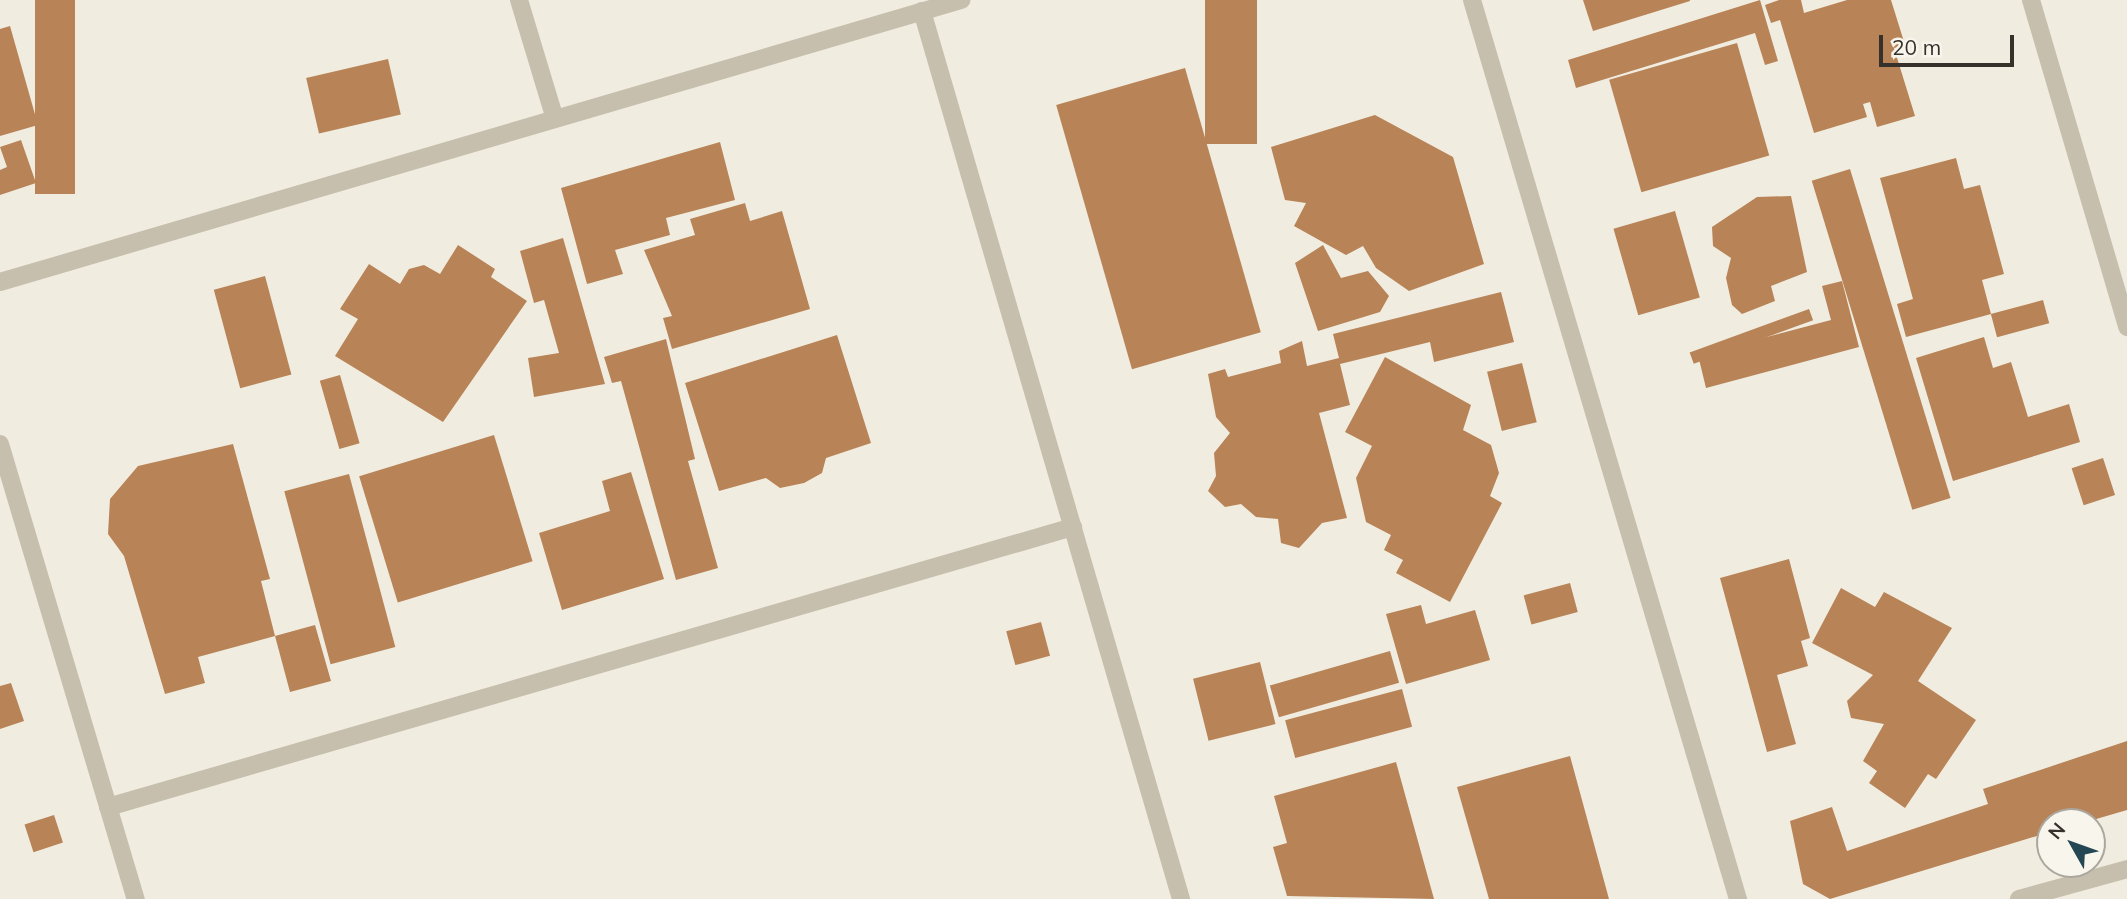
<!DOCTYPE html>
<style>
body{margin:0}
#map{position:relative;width:2127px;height:899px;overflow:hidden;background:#f0ece0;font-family:Mulish,sans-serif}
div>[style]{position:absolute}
.building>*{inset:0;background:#b88356;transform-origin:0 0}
.minor>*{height:18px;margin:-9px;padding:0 9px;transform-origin:9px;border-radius:9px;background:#c7bfad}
span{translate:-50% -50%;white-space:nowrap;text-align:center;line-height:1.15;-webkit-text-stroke:5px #f8f5ec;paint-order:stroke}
.north{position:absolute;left:2036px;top:808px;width:70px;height:70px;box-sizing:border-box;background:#f8f5ec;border:2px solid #aba79f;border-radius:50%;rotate:310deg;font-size:19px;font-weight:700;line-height:28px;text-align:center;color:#37312b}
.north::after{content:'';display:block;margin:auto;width:24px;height:32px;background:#254754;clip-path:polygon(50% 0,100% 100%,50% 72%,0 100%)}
.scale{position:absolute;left:1879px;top:35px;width:135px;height:32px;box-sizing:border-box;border:4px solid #37312b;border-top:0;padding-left:9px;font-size:21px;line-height:24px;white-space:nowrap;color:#37312b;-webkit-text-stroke:5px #f8f5ec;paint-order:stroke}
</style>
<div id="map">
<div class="building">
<i style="left:35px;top:0;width:40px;height:194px"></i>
<i style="left:1205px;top:0;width:52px;height:144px"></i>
<i style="clip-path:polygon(1583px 0,1690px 0,1690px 1px,1593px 31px)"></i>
<i style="clip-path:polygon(1760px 0,1778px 61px,1765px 65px,1755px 33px,1576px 88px,1568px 60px)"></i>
<i style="clip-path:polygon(1779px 0,1801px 0,1804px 13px,1847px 0,1891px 0,1905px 45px,1894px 48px,1915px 116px,1877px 127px,1870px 102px,1863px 104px,1867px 117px,1814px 133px,1780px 20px,1771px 23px,1765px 5px)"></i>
<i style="clip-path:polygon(10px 26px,38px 125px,0 136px,0 29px)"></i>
<i style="left:1737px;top:43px;width:117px;height:133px;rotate:74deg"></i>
<i style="left:388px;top:59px;width:57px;height:84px;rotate:77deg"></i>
<i style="left:1185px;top:68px;width:275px;height:134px;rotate:74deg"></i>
<i style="clip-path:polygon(1375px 115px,1453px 157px,1484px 264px,1409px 291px,1376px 268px,1363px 246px,1346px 255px,1294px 226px,1306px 203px,1285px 200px,1271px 147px)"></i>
<i style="clip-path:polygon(21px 140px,36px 183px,0 195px,0 170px,7px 167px,0 147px)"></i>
<i style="clip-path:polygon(720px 142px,735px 200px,666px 218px,670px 235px,615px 250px,623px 274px,587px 284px,561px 188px)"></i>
<i style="clip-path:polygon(1956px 158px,1964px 189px,1980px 185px,2004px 274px,1982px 280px,1991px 314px,1906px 337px,1897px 304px,1913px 299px,1880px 178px)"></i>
<i style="left:1850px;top:169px;width:344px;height:40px;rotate:73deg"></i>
<i style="clip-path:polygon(1791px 196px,1807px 272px,1771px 286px,1775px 301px,1742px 314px,1732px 305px,1726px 278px,1731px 258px,1713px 246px,1712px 227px,1757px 197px)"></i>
<i style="clip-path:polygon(745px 203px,750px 221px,782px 211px,810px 309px,672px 349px,663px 318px,672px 316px,644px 250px,695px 235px,690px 219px)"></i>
<i style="left:1675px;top:211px;width:90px;height:64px;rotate:74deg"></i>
<i style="clip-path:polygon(563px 238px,605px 384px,534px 397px,528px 358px,559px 353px,544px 300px,534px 303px,520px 251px)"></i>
<i style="clip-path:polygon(458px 245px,495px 269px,491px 277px,527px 301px,443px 422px,335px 356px,358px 319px,340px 309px,369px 264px,400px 284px,409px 269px,424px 265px,440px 274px)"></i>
<i style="clip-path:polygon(1323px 245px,1341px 278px,1368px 271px,1389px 296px,1380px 312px,1318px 331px,1295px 263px)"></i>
<i style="left:265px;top:276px;width:102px;height:53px;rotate:75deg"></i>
<i style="clip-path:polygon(1842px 281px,1859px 347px,1706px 388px,1698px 355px,1831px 320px,1822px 286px)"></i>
<i style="clip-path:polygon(1501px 292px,1514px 342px,1434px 362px,1430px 342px,1340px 364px,1350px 405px,1319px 413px,1347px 518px,1322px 523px,1299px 548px,1281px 543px,1278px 519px,1256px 517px,1241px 504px,1225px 507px,1208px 491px,1216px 476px,1214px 453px,1230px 433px,1216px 417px,1208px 374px,1225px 369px,1228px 377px,1281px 363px,1279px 351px,1302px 341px,1307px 366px,1339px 358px,1333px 334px)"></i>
<i style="left:2043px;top:300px;width:24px;height:54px;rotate:75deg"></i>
<i style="left:1809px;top:309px;width:12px;height:127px;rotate:70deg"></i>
<i style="clip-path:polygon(837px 335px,871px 443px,826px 458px,822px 473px,804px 483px,780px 488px,766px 478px,719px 491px,685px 383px)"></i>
<i style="clip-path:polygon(1984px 337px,1993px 368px,2011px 362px,2028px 417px,2069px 404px,2080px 442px,1953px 481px,1916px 358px)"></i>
<i style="clip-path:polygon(666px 339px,695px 459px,688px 461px,718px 568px,676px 580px,621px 381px,612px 383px,604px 357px)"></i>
<i style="clip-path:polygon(1385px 357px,1471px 405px,1463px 430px,1491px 445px,1499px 473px,1490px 496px,1502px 503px,1450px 602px,1396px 573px,1403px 560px,1384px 550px,1391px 535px,1366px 522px,1356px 478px,1372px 446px,1345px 432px)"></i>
<i style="left:1522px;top:363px;width:61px;height:36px;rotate:76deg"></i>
<i style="left:340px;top:375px;width:71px;height:21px;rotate:74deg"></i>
<i style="left:494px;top:435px;width:132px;height:141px;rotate:73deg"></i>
<i style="clip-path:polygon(233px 444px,270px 579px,261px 581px,275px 636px,315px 625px,331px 681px,290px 692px,275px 636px,198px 657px,205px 683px,165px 694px,124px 556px,108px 534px,110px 499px,138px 466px)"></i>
<i style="left:2103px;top:458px;width:39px;height:33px;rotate:72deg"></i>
<i style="clip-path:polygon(631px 472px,664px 579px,562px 610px,539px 533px,610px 511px,602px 481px)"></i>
<i style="left:349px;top:474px;width:179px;height:67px;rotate:75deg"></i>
<i style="clip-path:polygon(1789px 559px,1810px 638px,1801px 641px,1808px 666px,1777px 675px,1796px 744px,1767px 752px,1720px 578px)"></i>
<i style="left:1570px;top:583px;width:30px;height:48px;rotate:75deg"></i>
<i style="clip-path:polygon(1841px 588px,1875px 607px,1884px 592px,1952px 628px,1918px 681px,1976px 720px,1936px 779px,1928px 774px,1905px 808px,1869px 783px,1877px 771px,1863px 761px,1884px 724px,1851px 718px,1847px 701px,1873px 675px,1812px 643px)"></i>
<i style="clip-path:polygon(1421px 605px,1426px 624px,1475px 610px,1490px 660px,1406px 684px,1386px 614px)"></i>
<i style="left:1041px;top:622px;width:35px;height:36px;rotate:75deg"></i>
<i style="left:1390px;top:651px;width:33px;height:125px;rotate:74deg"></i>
<i style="left:1260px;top:662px;width:64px;height:69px;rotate:76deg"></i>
<i style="clip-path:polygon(11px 683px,24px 721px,0 729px,0 686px)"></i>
<i style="left:1402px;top:689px;width:39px;height:121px;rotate:75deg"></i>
<i style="clip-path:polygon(2127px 741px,2127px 810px,2086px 822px,2050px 822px,2050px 832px,1830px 899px,1803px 884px,1790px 821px,1832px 807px,1847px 851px,1988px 804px,1983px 789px)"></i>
<i style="clip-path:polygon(1570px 756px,1609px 899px,1489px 899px,1457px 787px)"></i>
<i style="clip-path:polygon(1396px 762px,1434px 899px,1287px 896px,1273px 847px,1287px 843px,1274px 796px)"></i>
<i style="left:54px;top:815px;width:29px;height:31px;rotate:72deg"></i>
</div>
<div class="minor">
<i style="left:519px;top:0;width:124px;rotate:73.2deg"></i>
<i style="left:1472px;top:0;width:938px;rotate:73.52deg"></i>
<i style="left:2031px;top:0;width:341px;rotate:73.6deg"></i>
<i style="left:922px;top:11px;width:925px;rotate:73.74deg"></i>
<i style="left:0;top:282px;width:1002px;rotate:-16.35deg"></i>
<i style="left:0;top:444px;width:475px;rotate:73.4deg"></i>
<i style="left:108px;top:807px;width:1005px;rotate:-16.18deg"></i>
<i style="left:2019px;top:899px;width:112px;rotate:-15.5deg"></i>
</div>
<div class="north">N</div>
<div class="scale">20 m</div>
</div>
